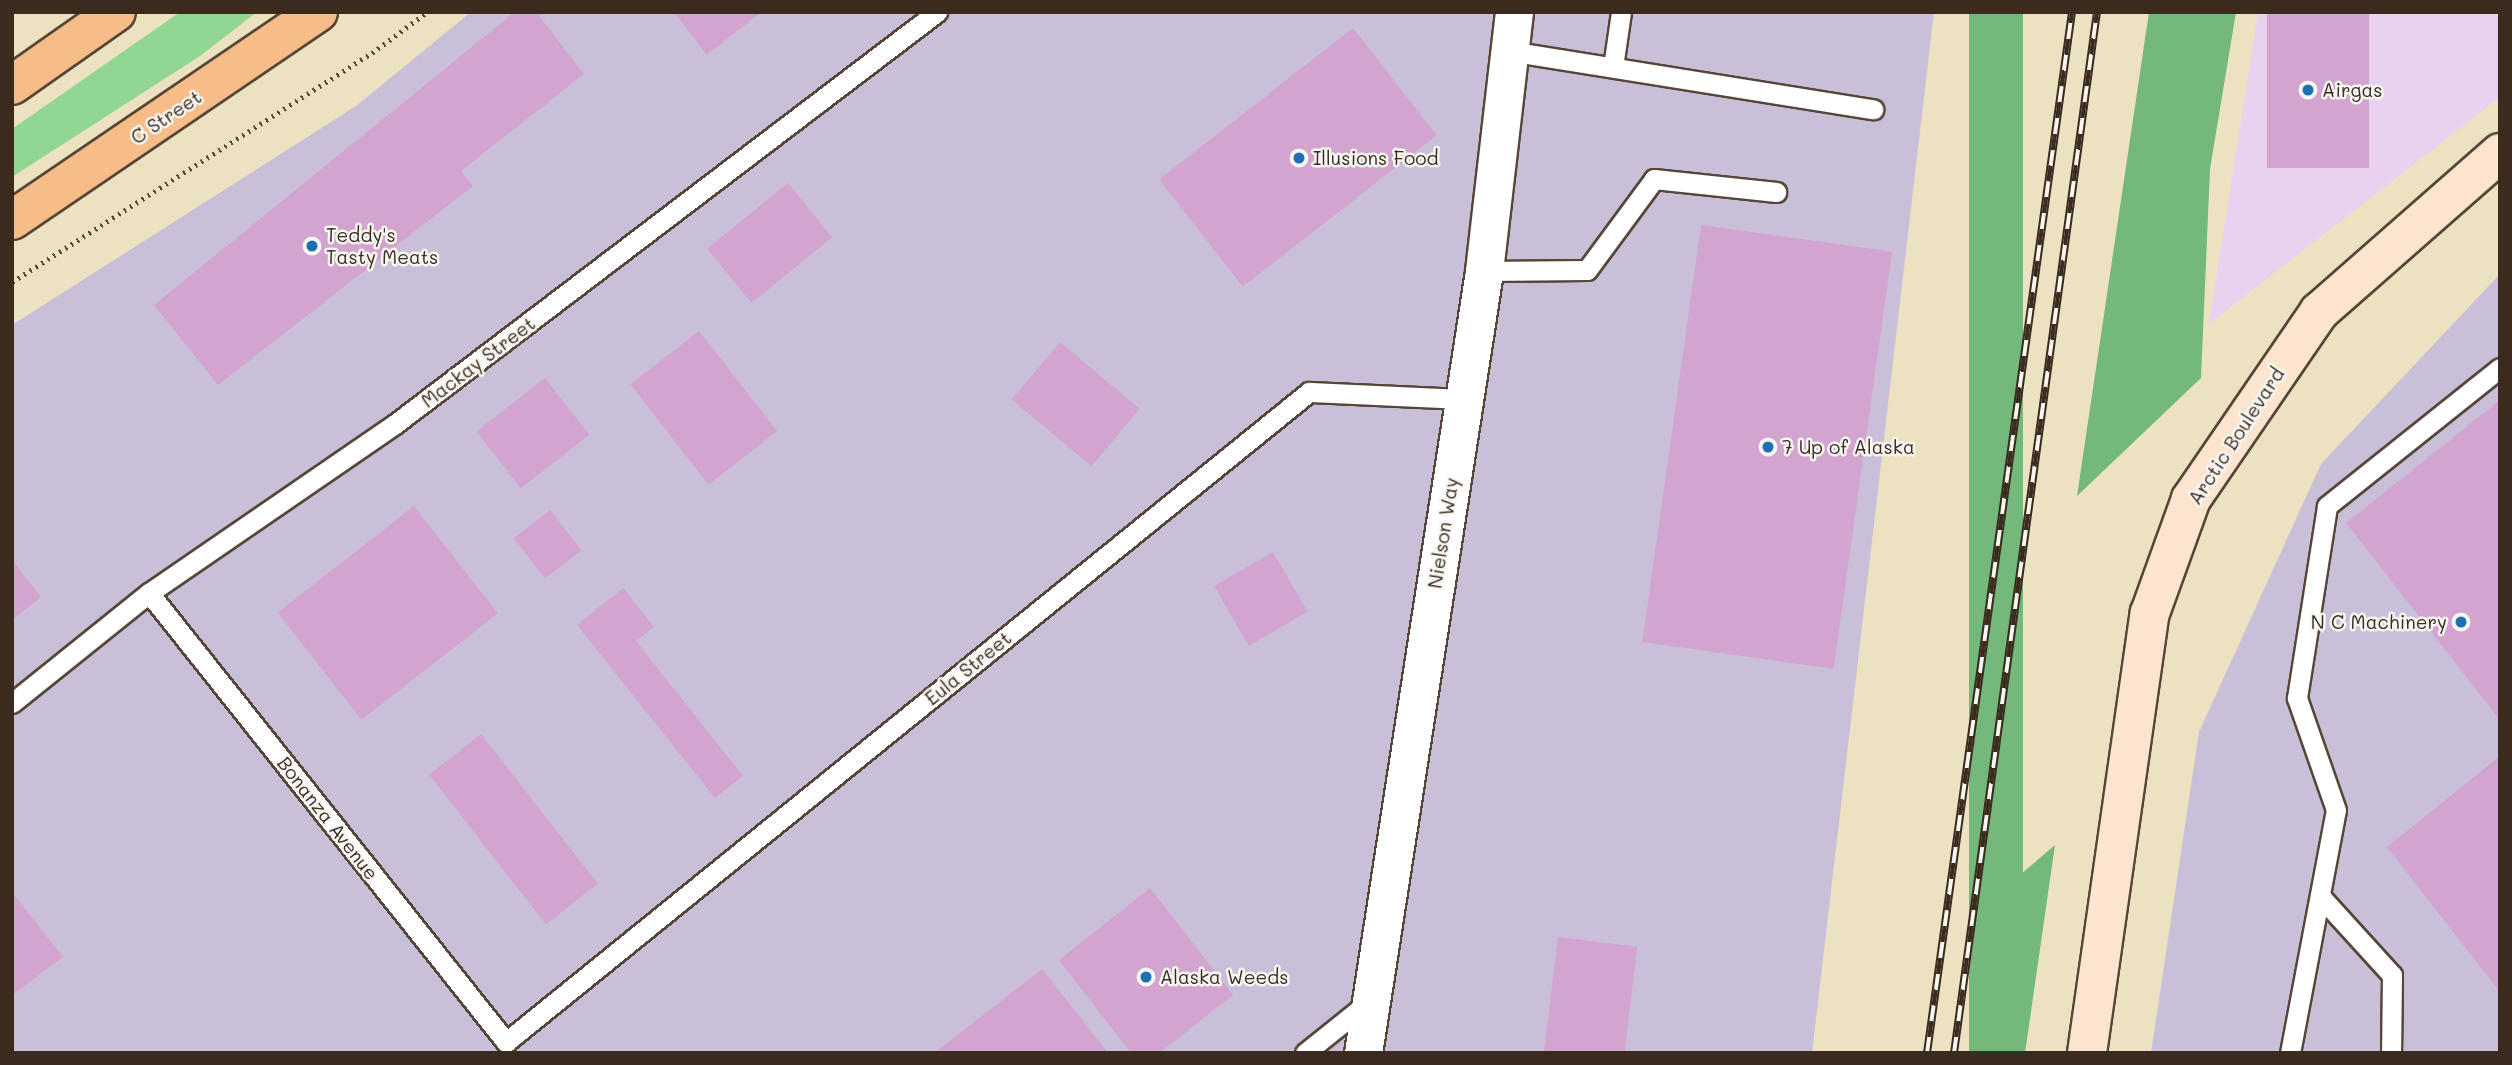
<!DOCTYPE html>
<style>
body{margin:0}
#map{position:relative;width:2512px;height:1065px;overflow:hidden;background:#ece2c2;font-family:Mali,sans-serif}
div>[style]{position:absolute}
.built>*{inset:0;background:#e8d2ef}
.industrial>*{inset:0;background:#c9bfd8}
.green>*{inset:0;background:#91d791}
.forest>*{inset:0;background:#74b87b;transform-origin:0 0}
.building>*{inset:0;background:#d3a4cf;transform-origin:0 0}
.path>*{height:4.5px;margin-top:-2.25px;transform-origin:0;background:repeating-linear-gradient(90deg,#564637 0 2px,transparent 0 7px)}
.roads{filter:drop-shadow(2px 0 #564637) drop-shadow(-2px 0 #564637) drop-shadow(0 2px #564637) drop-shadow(0 -2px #564637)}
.service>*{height:19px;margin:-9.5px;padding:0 9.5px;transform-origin:9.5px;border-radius:9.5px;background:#fff}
.minor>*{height:37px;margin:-18.5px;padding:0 18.5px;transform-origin:18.5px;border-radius:18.5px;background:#fff}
.secondary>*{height:38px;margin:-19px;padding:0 19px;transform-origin:19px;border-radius:19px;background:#fce5cf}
.primary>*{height:38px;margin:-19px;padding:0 19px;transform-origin:19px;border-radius:19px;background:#f7bd88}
.rail>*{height:8px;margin-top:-4px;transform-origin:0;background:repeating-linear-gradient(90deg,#f6f6f2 0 16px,#3b2a1e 0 32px);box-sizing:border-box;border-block:2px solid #3b2a1e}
.dots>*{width:19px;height:19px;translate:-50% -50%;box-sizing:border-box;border:4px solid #f6f6f2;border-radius:50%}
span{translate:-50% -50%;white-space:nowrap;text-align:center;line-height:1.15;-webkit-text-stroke:5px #f6f6f2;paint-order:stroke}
.poi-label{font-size:19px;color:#3b2a1e}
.left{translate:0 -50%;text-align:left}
.right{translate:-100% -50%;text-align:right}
.street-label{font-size:19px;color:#3b2a1e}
.frame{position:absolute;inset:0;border:14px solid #3b2a1e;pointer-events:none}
</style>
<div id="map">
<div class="built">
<i style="clip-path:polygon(2258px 12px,2500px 12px,2500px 97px,2209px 324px)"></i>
</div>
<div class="industrial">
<i style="clip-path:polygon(471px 12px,1934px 12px,1812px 1053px,12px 1053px,12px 325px,356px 106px)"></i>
<i style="clip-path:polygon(2500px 274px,2500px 1053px,2151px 1053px,2199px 732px,2321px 464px)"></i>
</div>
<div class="green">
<i style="clip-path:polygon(180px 12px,257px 12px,200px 56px,12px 177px,12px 129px)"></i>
</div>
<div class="forest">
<i style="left:1969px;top:12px;width:54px;height:1050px"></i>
<i style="clip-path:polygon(2149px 12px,2236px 12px,2210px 169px,2201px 378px,2077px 496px)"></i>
<i style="clip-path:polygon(2055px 845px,2025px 1053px,1978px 1053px,2005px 888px)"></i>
</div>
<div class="building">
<i style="clip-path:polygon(515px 12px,536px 12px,584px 74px,461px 171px,473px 186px,218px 385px,154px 305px)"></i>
<i style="clip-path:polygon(674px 12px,761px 12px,707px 55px)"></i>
<i style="left:2267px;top:12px;width:102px;height:156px"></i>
<i style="left:1353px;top:28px;width:136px;height:246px;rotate:52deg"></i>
<i style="left:788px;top:183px;width:70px;height:104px;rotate:51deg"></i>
<i style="left:1701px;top:225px;width:193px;height:421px;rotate:8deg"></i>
<i style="left:699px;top:331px;width:127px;height:87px;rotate:52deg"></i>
<i style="left:1060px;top:342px;width:104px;height:75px;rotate:40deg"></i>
<i style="left:545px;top:378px;width:72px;height:87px;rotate:52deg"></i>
<i style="clip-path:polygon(2500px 400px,2500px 720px,2346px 523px)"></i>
<i style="left:414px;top:506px;width:136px;height:173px;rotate:52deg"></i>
<i style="left:550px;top:510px;width:51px;height:46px;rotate:52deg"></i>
<i style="left:1273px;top:552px;width:69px;height:68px;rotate:60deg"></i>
<i style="clip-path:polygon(12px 560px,41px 597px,12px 620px)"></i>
<i style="clip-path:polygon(623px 588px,654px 627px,636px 641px,743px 776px,715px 798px,577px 625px)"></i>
<i style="left:481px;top:734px;width:190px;height:66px;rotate:52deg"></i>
<i style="clip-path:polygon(2500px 756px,2500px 992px,2387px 847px)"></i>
<i style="clip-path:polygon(1150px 888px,1233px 995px,1159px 1053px,1131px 1053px,1059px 960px)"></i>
<i style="clip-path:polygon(12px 892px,63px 957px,12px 995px)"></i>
<i style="left:1558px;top:937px;width:80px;height:117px;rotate:7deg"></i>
<i style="clip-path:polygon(1042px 969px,1108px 1053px,934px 1053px)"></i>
</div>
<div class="path">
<i style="left:12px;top:282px;width:427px;rotate:-32.5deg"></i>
<i style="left:372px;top:53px;width:69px;rotate:-36.7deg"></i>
</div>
<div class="roads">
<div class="service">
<i style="left:1509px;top:51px;width:369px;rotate:9.1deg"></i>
<i style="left:1613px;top:67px;width:56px;rotate:-81.7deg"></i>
<i style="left:1484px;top:271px;width:103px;rotate:-0.6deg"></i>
<i style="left:1587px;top:270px;width:113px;rotate:-53.6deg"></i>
<i style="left:1654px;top:179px;width:123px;rotate:6.1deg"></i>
<i style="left:149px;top:593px;width:574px;rotate:51.51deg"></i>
<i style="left:506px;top:1042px;width:1033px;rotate:-38.99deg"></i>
<i style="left:1309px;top:392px;width:155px;rotate:2.6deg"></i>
<i style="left:12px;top:703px;width:176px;rotate:-38.8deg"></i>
<i style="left:149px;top:593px;width:298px;rotate:-34.5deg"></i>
<i style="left:395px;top:424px;width:681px;rotate:-37.24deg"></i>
<i style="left:2320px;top:896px;width:107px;rotate:47.7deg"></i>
<i style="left:2392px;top:975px;width:78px;rotate:90.7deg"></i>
<i style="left:1305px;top:1053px;width:83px;rotate:-38.7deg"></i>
<i style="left:2290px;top:1053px;width:247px;rotate:-79.3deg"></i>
<i style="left:2336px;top:810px;width:119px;rotate:-109.2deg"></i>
<i style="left:2297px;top:698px;width:194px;rotate:-81.1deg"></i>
<i style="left:2327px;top:506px;width:221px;rotate:-38.6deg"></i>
</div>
<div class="minor">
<i style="left:1363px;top:1053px;width:791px;rotate:-81.2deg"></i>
<i style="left:1484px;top:271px;width:261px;rotate:-83.4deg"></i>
</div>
<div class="secondary">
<i style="left:2087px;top:1053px;width:444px;rotate:-81.9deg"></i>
<i style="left:2150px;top:613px;width:121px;rotate:-70.2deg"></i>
<i style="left:2191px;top:499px;width:227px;rotate:-55.6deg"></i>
<i style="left:2319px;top:312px;width:241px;rotate:-41.3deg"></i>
</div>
<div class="primary">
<i style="left:12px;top:85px;width:127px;rotate:-35.1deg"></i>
<i style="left:12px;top:220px;width:370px;rotate:-34.2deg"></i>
</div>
</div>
<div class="rail">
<i style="left:1927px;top:1053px;width:1051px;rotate:-82.07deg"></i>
<i style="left:1954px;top:1053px;width:1051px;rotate:-82.18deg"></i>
</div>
<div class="dots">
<i style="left:2308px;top:90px;background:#1f6fb2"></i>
<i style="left:1299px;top:158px;background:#1f6fb2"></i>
<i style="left:312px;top:246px;background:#1f6fb2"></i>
<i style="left:1768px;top:447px;background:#1f6fb2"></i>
<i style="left:2461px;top:622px;background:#1f6fb2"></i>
<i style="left:1146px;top:977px;background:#1f6fb2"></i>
</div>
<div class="poi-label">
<span class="left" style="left:2322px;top:90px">Airgas</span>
<span class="left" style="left:1313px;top:158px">Illusions Food</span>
<span class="left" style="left:326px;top:246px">Teddy's<br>Tasty Meats</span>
<span class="left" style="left:1782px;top:447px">7 Up of Alaska</span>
<span class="right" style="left:2447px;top:622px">N C Machinery</span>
<span class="left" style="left:1160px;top:977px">Alaska Weeds</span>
</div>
<div class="street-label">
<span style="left:166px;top:117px;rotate:-34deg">C Street</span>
<span style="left:478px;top:362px;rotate:-37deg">Mackay Street</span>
<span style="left:2236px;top:436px;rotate:-57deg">Arctic Boulevard</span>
<span style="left:1443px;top:533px;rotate:-81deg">Nielson Way</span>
<span style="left:968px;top:668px;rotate:-39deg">Eula Street</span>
<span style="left:328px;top:818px;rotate:52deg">Bonanza Avenue</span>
</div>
<div class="frame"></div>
</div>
